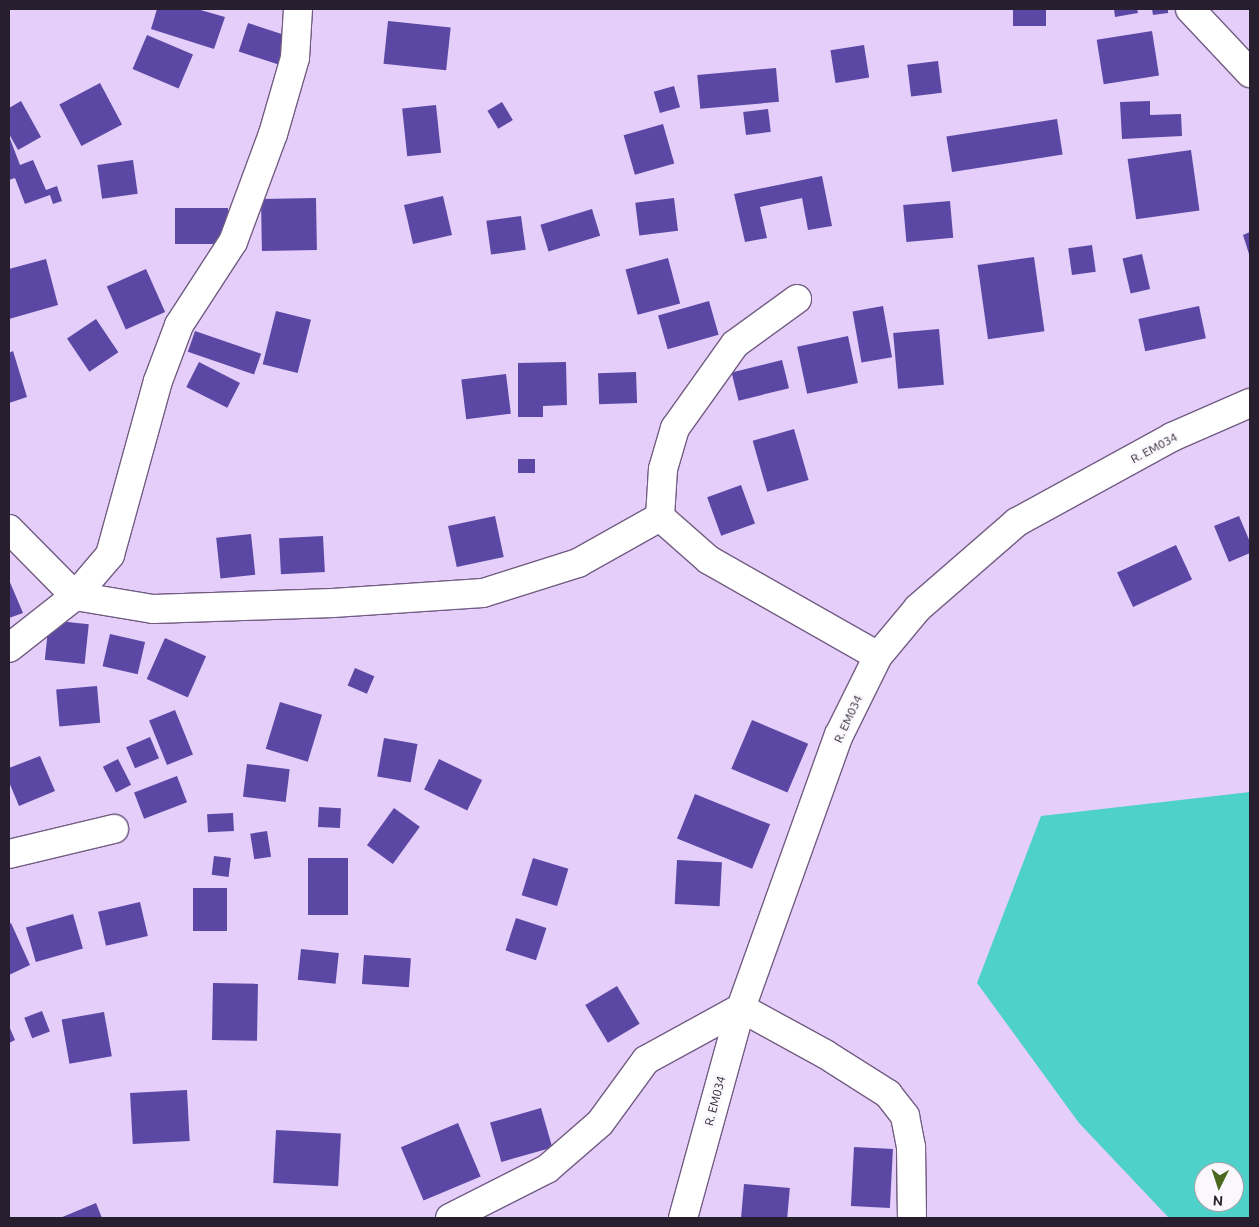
<!DOCTYPE html>
<style>
body{margin:0}
#map{position:relative;width:1259px;height:1227px;overflow:hidden;background:#e5cef9;font-family:Ubuntu,sans-serif}
div>[style]{position:absolute}
.water>*{inset:0;background:#4ed1c9}
.building>*{inset:0;background:#5b48a5;transform-origin:0 0}
.roads{filter:drop-shadow(1px 0 #725d83) drop-shadow(-1px 0 #725d83) drop-shadow(0 1px #725d83) drop-shadow(0 -1px #725d83)}
.minor>*{height:28px;margin:-14px;padding:0 14px;transform-origin:14px;border-radius:14px;background:#fff}
span{translate:-50% -50%;white-space:nowrap;text-align:center;line-height:1.15;-webkit-text-stroke:5px #faf8fd;paint-order:stroke}
.street-label{font-size:12px;color:#271e2e}
.frame{position:absolute;inset:0;border:10px solid #271e2e;pointer-events:none}
.north{position:absolute;left:1194px;top:1162px;width:50px;height:50px;box-sizing:border-box;background:#faf8fd;border:1px solid #a6a1aa;border-radius:50%;rotate:184deg;font-size:14px;font-weight:700;line-height:20px;text-align:center;color:#271e2e}
.north::after{content:'';display:block;margin:auto;width:18px;height:22px;background:#4a681e;clip-path:polygon(50% 0,100% 100%,50% 72%,0 100%)}
</style>
<div id="map">
<div class="water">
<i style="clip-path:polygon(evenodd,1250px 792px,1250px 1218px,1169px 1218px,1079px 1123px,977px 983px,1041px 816px,1250px 792px,1204px 1172px,1234px 1172px,1234px 1202px,1204px 1202px,1204px 1172px)"></i>
</div>
<div class="building">
<i style="clip-path:polygon(157px 9px,197px 9px,225px 17px,214px 49px,151px 29px)"></i>
<i style="left:1013px;top:9px;width:33px;height:17px"></i>
<i style="clip-path:polygon(1114px 9px,1137px 9px,1138px 13px,1115px 17px)"></i>
<i style="clip-path:polygon(1152px 9px,1168px 9px,1168px 13px,1153px 15px)"></i>
<i style="left:388px;top:21px;width:63px;height:43px;rotate:6deg"></i>
<i style="left:248px;top:23px;width:45px;height:30px;rotate:18deg"></i>
<i style="left:1152px;top:31px;width:45px;height:56px;rotate:81deg"></i>
<i style="left:147px;top:35px;width:50px;height:37px;rotate:23deg"></i>
<i style="left:864px;top:45px;width:33px;height:34px;rotate:81deg"></i>
<i style="left:938px;top:61px;width:32px;height:31px;rotate:83deg"></i>
<i style="left:776px;top:68px;width:34px;height:79px;rotate:85deg"></i>
<i style="left:100px;top:83px;width:47px;height:46px;rotate:62deg"></i>
<i style="left:674px;top:86px;width:22px;height:21px;rotate:74deg"></i>
<i style="clip-path:polygon(21px 101px,41px 137px,18px 150px,9px 134px,9px 108px)"></i>
<i style="clip-path:polygon(1150px 101px,1150px 115px,1181px 114px,1182px 136px,1122px 139px,1120px 102px)"></i>
<i style="left:502px;top:102px;width:21px;height:17px;rotate:59deg"></i>
<i style="left:436px;top:105px;width:48px;height:34px;rotate:84deg"></i>
<i style="left:768px;top:109px;width:23px;height:25px;rotate:83deg"></i>
<i style="left:1057px;top:119px;width:36px;height:112px;rotate:81deg"></i>
<i style="left:663px;top:124px;width:41px;height:41px;rotate:74deg"></i>
<i style="clip-path:polygon(9px 136px,20px 165px,33px 160px,46px 190px,57px 186px,62px 201px,53px 204px,50px 195px,25px 204px,15px 178px,9px 180px)"></i>
<i style="left:1191px;top:150px;width:61px;height:64px;rotate:82deg"></i>
<i style="left:133px;top:160px;width:34px;height:36px;rotate:82deg"></i>
<i style="clip-path:polygon(822px 176px,832px 226px,808px 230px,802px 198px,760px 207px,767px 238px,745px 242px,734px 194px)"></i>
<i style="left:443px;top:196px;width:40px;height:40px;rotate:77deg"></i>
<i style="left:316px;top:198px;width:52px;height:55px;rotate:89deg"></i>
<i style="left:674px;top:198px;width:33px;height:39px;rotate:83deg"></i>
<i style="left:950px;top:201px;width:37px;height:47px;rotate:85deg"></i>
<i style="left:175px;top:208px;width:53px;height:36px"></i>
<i style="left:592px;top:209px;width:28px;height:54px;rotate:73deg"></i>
<i style="left:521px;top:216px;width:34px;height:35px;rotate:82deg"></i>
<i style="clip-path:polygon(1250px 232px,1250px 257px,1243px 235px)"></i>
<i style="left:1092px;top:245px;width:27px;height:24px;rotate:82deg"></i>
<i style="left:1142px;top:254px;width:36px;height:20px;rotate:77deg"></i>
<i style="left:1034px;top:257px;width:75px;height:57px;rotate:82deg"></i>
<i style="left:668px;top:258px;width:47px;height:44px;rotate:75deg"></i>
<i style="clip-path:polygon(46px 259px,58px 305px,9px 319px,9px 269px)"></i>
<i style="left:146px;top:269px;width:47px;height:43px;rotate:66deg"></i>
<i style="left:709px;top:301px;width:35px;height:53px;rotate:74deg"></i>
<i style="left:883px;top:306px;width:52px;height:31px;rotate:80deg"></i>
<i style="left:1199px;top:306px;width:33px;height:62px;rotate:78deg"></i>
<i style="left:276px;top:311px;width:36px;height:55px;rotate:14deg"></i>
<i style="left:96px;top:319px;width:40px;height:35px;rotate:56deg"></i>
<i style="left:939px;top:329px;width:56px;height:46px;rotate:85deg"></i>
<i style="left:195px;top:331px;width:70px;height:22px;rotate:19deg"></i>
<i style="left:848px;top:336px;width:48px;height:52px;rotate:78deg"></i>
<i style="clip-path:polygon(13px 351px,27px 397px,9px 403px,9px 353px)"></i>
<i style="left:782px;top:360px;width:29px;height:52px;rotate:76deg"></i>
<i style="left:199px;top:362px;width:46px;height:28px;rotate:27deg"></i>
<i style="clip-path:polygon(566px 362px,567px 405px,543px 406px,543px 417px,518px 417px,518px 363px)"></i>
<i style="left:636px;top:372px;width:31px;height:38px;rotate:88deg"></i>
<i style="left:506px;top:374px;width:40px;height:45px;rotate:83deg"></i>
<i style="left:794px;top:429px;width:53px;height:43px;rotate:74deg"></i>
<i style="left:518px;top:459px;width:17px;height:14px"></i>
<i style="left:741px;top:485px;width:41px;height:36px;rotate:70deg"></i>
<i style="left:495px;top:516px;width:42px;height:48px;rotate:78deg"></i>
<i style="clip-path:polygon(1239px 516px,1250px 542px,1250px 553px,1229px 562px,1214px 526px)"></i>
<i style="left:251px;top:534px;width:41px;height:35px;rotate:84deg"></i>
<i style="left:323px;top:536px;width:36px;height:44px;rotate:87deg"></i>
<i style="left:1176px;top:545px;width:38px;height:65px;rotate:65deg"></i>
<i style="clip-path:polygon(9px 580px,23px 613px,9px 618px)"></i>
<i style="left:49px;top:620px;width:40px;height:40px;rotate:6deg"></i>
<i style="left:110px;top:634px;width:36px;height:33px;rotate:13deg"></i>
<i style="left:165px;top:638px;width:45px;height:45px;rotate:24deg"></i>
<i style="left:355px;top:668px;width:21px;height:19px;rotate:23deg"></i>
<i style="left:97px;top:686px;width:37px;height:41px;rotate:85deg"></i>
<i style="left:280px;top:702px;width:44px;height:49px;rotate:17deg"></i>
<i style="left:175px;top:710px;width:48px;height:28px;rotate:68deg"></i>
<i style="left:752px;top:720px;width:61px;height:53px;rotate:23deg"></i>
<i style="left:150px;top:737px;width:23px;height:26px;rotate:67deg"></i>
<i style="left:384px;top:738px;width:34px;height:39px;rotate:10deg"></i>
<i style="clip-path:polygon(40px 756px,55px 791px,19px 806px,9px 782px,9px 768px)"></i>
<i style="left:118px;top:759px;width:29px;height:17px;rotate:63deg"></i>
<i style="left:439px;top:759px;width:48px;height:34px;rotate:26deg"></i>
<i style="left:247px;top:764px;width:43px;height:33px;rotate:7deg"></i>
<i style="left:177px;top:776px;width:28px;height:46px;rotate:69deg"></i>
<i style="left:695px;top:794px;width:81px;height:48px;rotate:22deg"></i>
<i style="left:319px;top:807px;width:22px;height:20px;rotate:3deg"></i>
<i style="left:394px;top:808px;width:32px;height:46px;rotate:36deg"></i>
<i style="left:233px;top:813px;width:18px;height:26px;rotate:87deg"></i>
<i style="left:267px;top:831px;width:26px;height:17px;rotate:81deg"></i>
<i style="left:214px;top:856px;width:17px;height:19px;rotate:7deg"></i>
<i style="left:308px;top:858px;width:40px;height:57px"></i>
<i style="left:533px;top:858px;width:37px;height:39px;rotate:17deg"></i>
<i style="left:677px;top:860px;width:45px;height:44px;rotate:3deg"></i>
<i style="left:193px;top:888px;width:34px;height:43px"></i>
<i style="left:140px;top:902px;width:35px;height:43px;rotate:77deg"></i>
<i style="left:73px;top:914px;width:36px;height:49px;rotate:74deg"></i>
<i style="left:516px;top:918px;width:32px;height:34px;rotate:18deg"></i>
<i style="clip-path:polygon(11px 923px,30px 965px,9px 975px,9px 924px)"></i>
<i style="left:301px;top:949px;width:38px;height:31px;rotate:6deg"></i>
<i style="left:364px;top:955px;width:47px;height:29px;rotate:4deg"></i>
<i style="left:213px;top:983px;width:45px;height:57px;rotate:1deg"></i>
<i style="left:617px;top:986px;width:44px;height:37px;rotate:59deg"></i>
<i style="left:42px;top:1011px;width:22px;height:19px;rotate:69deg"></i>
<i style="left:104px;top:1012px;width:45px;height:43px;rotate:80deg"></i>
<i style="clip-path:polygon(9px 1026px,15px 1040px,9px 1043px)"></i>
<i style="left:187px;top:1090px;width:51px;height:57px;rotate:87deg"></i>
<i style="left:541px;top:1108px;width:41px;height:53px;rotate:74deg"></i>
<i style="left:458px;top:1123px;width:58px;height:62px;rotate:67deg"></i>
<i style="left:276px;top:1130px;width:65px;height:53px;rotate:3deg"></i>
<i style="left:854px;top:1147px;width:39px;height:59px;rotate:3deg"></i>
<i style="left:744px;top:1184px;width:46px;height:34px;rotate:5deg"></i>
<i style="clip-path:polygon(96px 1203px,102px 1218px,60px 1218px)"></i>
</div>
<div class="roads">
<div class="minor">
<i style="left:1190px;top:9px;width:88px;rotate:46.8deg"></i>
<i style="left:797px;top:299px;width:77px;rotate:144deg"></i>
<i style="left:735px;top:344px;width:103px;rotate:125.5deg"></i>
<i style="left:675px;top:428px;width:43px;rotate:106.3deg"></i>
<i style="left:663px;top:469px;width:48px;rotate:93.6deg"></i>
<i style="left:660px;top:517px;width:65px;rotate:41.3deg"></i>
<i style="left:709px;top:560px;width:194px;rotate:29.6deg"></i>
<i style="left:9px;top:529px;width:94px;rotate:45.4deg"></i>
<i style="left:75px;top:596px;width:79px;rotate:9.5deg"></i>
<i style="left:153px;top:609px;width:180px;rotate:-1.9deg"></i>
<i style="left:333px;top:603px;width:150px;rotate:-3.8deg"></i>
<i style="left:483px;top:593px;width:100px;rotate:-17.5deg"></i>
<i style="left:578px;top:563px;width:94px;rotate:-29.3deg"></i>
<i style="left:9px;top:648px;width:84px;rotate:-38.2deg"></i>
<i style="left:75px;top:596px;width:54px;rotate:-49.5deg"></i>
<i style="left:110px;top:555px;width:180px;rotate:-74.6deg"></i>
<i style="left:158px;top:381px;width:60px;rotate:-69.4deg"></i>
<i style="left:179px;top:325px;width:99px;rotate:-57deg"></i>
<i style="left:233px;top:242px;width:115px;rotate:-69.7deg"></i>
<i style="left:273px;top:134px;width:79px;rotate:-73.9deg"></i>
<i style="left:295px;top:58px;width:49px;rotate:-86.5deg"></i>
<i style="left:9px;top:854px;width:108px;rotate:-13.4deg"></i>
<i style="left:450px;top:1218px;width:109px;rotate:-26.8deg"></i>
<i style="left:547px;top:1169px;width:70px;rotate:-41deg"></i>
<i style="left:600px;top:1123px;width:78px;rotate:-53.9deg"></i>
<i style="left:646px;top:1060px;width:108px;rotate:-28.7deg"></i>
<i style="left:741px;top:1008px;width:96px;rotate:28.7deg"></i>
<i style="left:825px;top:1054px;width:75px;rotate:32.4deg"></i>
<i style="left:888px;top:1094px;width:28px;rotate:52deg"></i>
<i style="left:905px;top:1116px;width:32px;rotate:79deg"></i>
<i style="left:911px;top:1147px;width:71px;rotate:89.2deg"></i>
<i style="left:683px;top:1218px;width:218px;rotate:-74.6deg"></i>
<i style="left:741px;top:1008px;width:290px;rotate:-70.3deg"></i>
<i style="left:839px;top:735px;width:88px;rotate:-63.7deg"></i>
<i style="left:878px;top:656px;width:62px;rotate:-50.2deg"></i>
<i style="left:918px;top:608px;width:131px;rotate:-41deg"></i>
<i style="left:1017px;top:522px;width:177px;rotate:-28.7deg"></i>
<i style="left:1172px;top:437px;width:85px;rotate:-23.6deg"></i>
</div>
</div>
<div class="street-label">
<span style="left:1154px;top:448px;rotate:-28deg">R. EM034</span>
<span style="left:848px;top:719px;rotate:-65deg">R. EM034</span>
<span style="left:715px;top:1101px;rotate:-75deg">R. EM034</span>
</div>
<div class="frame"></div>
<div class="north">N</div>
</div>
